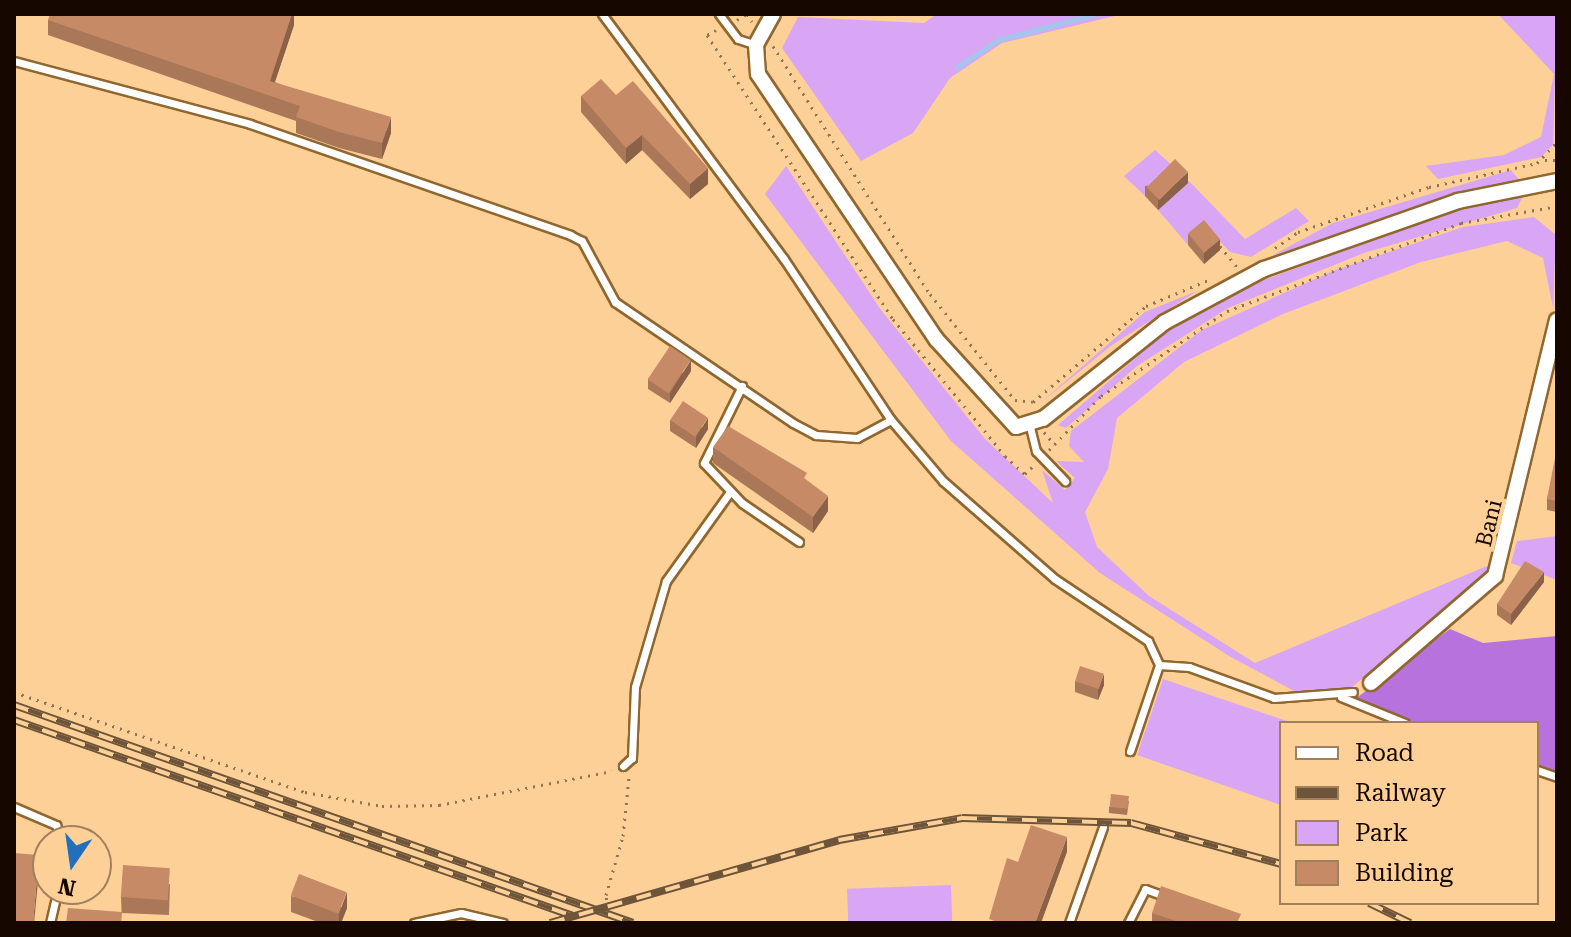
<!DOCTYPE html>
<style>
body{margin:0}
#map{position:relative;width:1571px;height:937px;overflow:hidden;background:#fdd097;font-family:"Roboto Serif",serif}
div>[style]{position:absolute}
.green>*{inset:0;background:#d8a6f5;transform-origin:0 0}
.forest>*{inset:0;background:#b872dd}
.stream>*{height:5px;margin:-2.5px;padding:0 2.5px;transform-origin:2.5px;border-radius:2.5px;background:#a4c5ec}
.path>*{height:3px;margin-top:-1.5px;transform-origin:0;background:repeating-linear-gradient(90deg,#927351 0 2px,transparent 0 8px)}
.roads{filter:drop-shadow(2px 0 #8f672f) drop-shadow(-2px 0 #8f672f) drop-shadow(0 2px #8f672f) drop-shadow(0 -2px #8f672f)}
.lane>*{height:7px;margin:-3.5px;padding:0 3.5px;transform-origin:3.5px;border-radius:3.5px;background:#fff}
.street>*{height:14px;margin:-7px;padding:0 7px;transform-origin:7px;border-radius:7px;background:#fff}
.rail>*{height:8px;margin-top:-4px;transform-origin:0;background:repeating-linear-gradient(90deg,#fdd097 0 15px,#6e5439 0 30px);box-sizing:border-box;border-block:2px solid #6e5439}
.wall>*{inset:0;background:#aa7858}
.shaded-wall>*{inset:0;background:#8b6147}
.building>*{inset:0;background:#c68b66;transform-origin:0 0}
span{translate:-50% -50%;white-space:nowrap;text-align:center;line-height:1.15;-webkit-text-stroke:8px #fdd097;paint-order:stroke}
.street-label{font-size:22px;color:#160800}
.frame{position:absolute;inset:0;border:16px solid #160800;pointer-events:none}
.legend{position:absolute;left:1279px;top:721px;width:260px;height:184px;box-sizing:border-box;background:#fdd097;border:2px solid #a1805b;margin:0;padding:10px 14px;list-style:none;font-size:24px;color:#160800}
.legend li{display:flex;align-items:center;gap:16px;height:40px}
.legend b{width:40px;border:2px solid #a1805b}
.north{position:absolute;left:32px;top:825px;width:80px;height:80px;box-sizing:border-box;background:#fdd097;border:2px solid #a1805b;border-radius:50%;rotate:193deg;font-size:22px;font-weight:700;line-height:32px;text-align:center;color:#160800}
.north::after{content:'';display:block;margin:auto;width:28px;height:36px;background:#226fbe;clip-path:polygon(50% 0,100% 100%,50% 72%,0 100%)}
</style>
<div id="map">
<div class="green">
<i style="clip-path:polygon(937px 14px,1123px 14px,1002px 43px,950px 78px,913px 133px,861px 161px,782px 48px,798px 17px,924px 23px)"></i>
<i style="clip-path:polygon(1498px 14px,1557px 14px,1553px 145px,1541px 157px,1438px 179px,1426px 166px,1504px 155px,1541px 137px,1554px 74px)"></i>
<i style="clip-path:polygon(1155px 150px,1176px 169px,1145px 196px,1124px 176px)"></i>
<i style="clip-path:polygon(786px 166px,881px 310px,985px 439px,1053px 503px,1042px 470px,1065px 490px,1075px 478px,1056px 461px,1084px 462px,1069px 446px,1071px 431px,1202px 330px,1333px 271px,1463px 227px,1534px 217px,1556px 235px,1553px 308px,1543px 258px,1507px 241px,1421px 262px,1283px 314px,1184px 362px,1117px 418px,1108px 469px,1085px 512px,1097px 547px,1149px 596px,1255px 663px,1499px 561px,1350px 689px,1296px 692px,1229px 656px,1100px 573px,951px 441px,765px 194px)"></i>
<i style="clip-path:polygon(1511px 170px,1519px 180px,1273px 255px,1333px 223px)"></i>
<i style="clip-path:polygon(1189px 181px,1245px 239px,1296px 208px,1309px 221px,1251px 257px,1230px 252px,1207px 228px,1188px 245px,1158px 210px)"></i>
<i style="clip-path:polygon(1523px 196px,1517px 208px,1364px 253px,1228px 308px,1137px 366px,1066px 428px,1058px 425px,1165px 333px,1250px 285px,1452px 212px)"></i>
<i style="clip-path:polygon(1197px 291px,1112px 345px,1038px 405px,1145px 312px)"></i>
<i style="clip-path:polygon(1557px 536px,1557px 580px,1511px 563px,1517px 541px)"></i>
<i style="clip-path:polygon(1163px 679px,1293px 723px,1281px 723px,1281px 805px,1137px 755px)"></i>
<i style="left:951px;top:885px;width:38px;height:104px;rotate:88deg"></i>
</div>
<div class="forest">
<i style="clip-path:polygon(1450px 629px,1483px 643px,1557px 636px,1557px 773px,1537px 767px,1537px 723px,1417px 723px,1355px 699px)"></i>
</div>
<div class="stream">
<i style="left:957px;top:67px;width:49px;rotate:-33.4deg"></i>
<i style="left:998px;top:40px;width:100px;rotate:-15deg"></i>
</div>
<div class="path">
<i style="left:737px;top:20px;width:12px;rotate:-31deg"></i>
<i style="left:747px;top:14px;width:9px;rotate:58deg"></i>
<i style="left:716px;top:30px;width:10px;rotate:151deg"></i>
<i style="left:707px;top:35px;width:339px;rotate:56.8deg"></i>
<i style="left:893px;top:319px;width:177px;rotate:50.7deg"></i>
<i style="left:1005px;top:456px;width:27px;rotate:42deg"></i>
<i style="left:1025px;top:474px;width:14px;rotate:-45deg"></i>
<i style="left:773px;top:46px;width:294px;rotate:57.7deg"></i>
<i style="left:930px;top:294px;width:136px;rotate:51.3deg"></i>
<i style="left:1015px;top:400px;width:18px;rotate:6deg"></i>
<i style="left:1033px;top:402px;width:148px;rotate:-40.3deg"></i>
<i style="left:1146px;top:306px;width:70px;rotate:-22.6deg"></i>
<i style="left:1545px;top:160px;width:12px"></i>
<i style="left:1220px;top:246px;width:28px;rotate:51deg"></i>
<i style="left:1275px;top:248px;width:28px;rotate:-35deg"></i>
<i style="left:1298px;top:232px;width:139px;rotate:-19deg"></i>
<i style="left:1429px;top:187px;width:111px;rotate:-12.5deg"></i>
<i style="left:1537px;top:163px;width:29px;rotate:-46deg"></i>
<i style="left:1044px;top:432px;width:16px;rotate:50deg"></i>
<i style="left:1049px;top:450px;width:75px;rotate:-46.1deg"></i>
<i style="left:1101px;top:396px;width:152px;rotate:-34deg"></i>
<i style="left:1227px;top:311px;width:250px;rotate:-20.6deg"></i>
<i style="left:1461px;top:223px;width:97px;rotate:-10deg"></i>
<i style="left:14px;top:692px;width:308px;rotate:19deg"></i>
<i style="left:305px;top:792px;width:78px;rotate:10.3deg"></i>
<i style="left:382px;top:806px;width:57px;rotate:-1deg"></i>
<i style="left:439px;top:805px;width:176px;rotate:-11.1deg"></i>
<i style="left:609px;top:923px;width:28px;rotate:-96deg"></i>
<i style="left:606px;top:895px;width:61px;rotate:-73.9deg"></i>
<i style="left:623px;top:836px;width:59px;rotate:-84.2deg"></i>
</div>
<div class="roads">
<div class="lane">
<i style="left:602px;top:14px;width:305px;rotate:53.4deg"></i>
<i style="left:784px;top:259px;width:193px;rotate:56.4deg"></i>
<i style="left:891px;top:420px;width:80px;rotate:49.6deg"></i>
<i style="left:943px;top:481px;width:149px;rotate:41.2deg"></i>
<i style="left:1055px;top:579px;width:112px;rotate:33.7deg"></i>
<i style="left:1148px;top:641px;width:26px;rotate:65deg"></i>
<i style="left:1159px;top:665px;width:91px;rotate:108.6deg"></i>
<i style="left:719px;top:14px;width:31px;rotate:53deg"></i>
<i style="left:738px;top:39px;width:19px;rotate:18deg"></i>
<i style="left:14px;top:61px;width:244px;rotate:14.9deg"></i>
<i style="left:250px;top:124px;width:339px;rotate:19.1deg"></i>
<i style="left:570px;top:235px;width:13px;rotate:27deg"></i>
<i style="left:582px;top:241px;width:69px;rotate:61.6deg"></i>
<i style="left:615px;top:302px;width:215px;rotate:34.2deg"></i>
<i style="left:793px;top:423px;width:26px;rotate:28deg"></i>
<i style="left:816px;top:435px;width:41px;rotate:4.2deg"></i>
<i style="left:857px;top:438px;width:38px;rotate:-28deg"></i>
<i style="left:742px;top:386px;width:86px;rotate:116.3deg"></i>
<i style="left:704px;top:463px;width:55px;rotate:46.5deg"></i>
<i style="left:742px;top:503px;width:69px;rotate:34.4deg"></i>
<i style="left:1030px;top:427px;width:25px;rotate:76deg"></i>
<i style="left:1036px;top:451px;width:42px;rotate:46deg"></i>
<i style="left:1159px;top:665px;width:30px;rotate:4deg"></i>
<i style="left:1189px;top:667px;width:90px;rotate:20deg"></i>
<i style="left:1274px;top:698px;width:79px;rotate:-4.3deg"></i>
<i style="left:1341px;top:697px;width:69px;rotate:22.1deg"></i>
<i style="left:623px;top:766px;width:12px;rotate:-42deg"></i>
<i style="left:632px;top:758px;width:71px;rotate:-87.6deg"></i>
<i style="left:635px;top:687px;width:110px;rotate:-73.7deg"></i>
<i style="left:666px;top:581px;width:110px;rotate:-54.3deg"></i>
<i style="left:1537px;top:770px;width:21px;rotate:19deg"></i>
<i style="left:14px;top:807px;width:46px;rotate:23.2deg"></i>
<i style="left:56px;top:825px;width:17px;rotate:69deg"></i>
<i style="left:50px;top:923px;width:35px;rotate:-77deg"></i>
<i style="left:414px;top:923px;width:48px;rotate:-12deg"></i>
<i style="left:461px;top:913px;width:43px;rotate:13.4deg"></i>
<i style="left:1069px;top:923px;width:102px;rotate:-70.5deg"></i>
<i style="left:1128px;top:923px;width:38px;rotate:-63deg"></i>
<i style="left:1145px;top:889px;width:23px;rotate:20deg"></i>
</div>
<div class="street">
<i style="left:773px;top:14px;width:35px;rotate:119deg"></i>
<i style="left:756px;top:45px;width:29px;rotate:86deg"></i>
<i style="left:758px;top:74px;width:319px;rotate:56.1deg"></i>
<i style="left:936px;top:339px;width:119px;rotate:47.7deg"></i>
<i style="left:1016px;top:427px;width:28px;rotate:-17deg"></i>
<i style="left:1043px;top:419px;width:156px;rotate:-38.5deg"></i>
<i style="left:1165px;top:322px;width:112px;rotate:-28.2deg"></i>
<i style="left:1264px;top:269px;width:206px;rotate:-19.3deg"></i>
<i style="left:1458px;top:201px;width:101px;rotate:-11.4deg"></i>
<i style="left:1371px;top:683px;width:164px;rotate:-40.8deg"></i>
<i style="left:1495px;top:576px;width:263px;rotate:-76.4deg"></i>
</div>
</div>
<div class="rail">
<i style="left:14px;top:705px;width:656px;rotate:19.4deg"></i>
<i style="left:14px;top:720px;width:592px;rotate:19.32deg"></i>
<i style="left:1369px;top:903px;width:46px;rotate:26deg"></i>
<i style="left:550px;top:923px;width:301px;rotate:-16deg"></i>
<i style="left:839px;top:840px;width:125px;rotate:-10.1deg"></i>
<i style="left:962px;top:818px;width:169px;rotate:1.7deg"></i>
<i style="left:1131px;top:823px;width:156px;rotate:15.3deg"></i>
</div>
<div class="wall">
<i style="clip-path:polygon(294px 14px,294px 25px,275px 82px,391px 133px,382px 159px,339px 148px,296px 133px,296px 121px,48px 35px,48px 20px)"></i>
<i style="clip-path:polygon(616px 95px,708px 184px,690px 199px,642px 150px,626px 164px,581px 112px,581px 96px)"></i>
<i style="clip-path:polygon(1188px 183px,1158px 210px,1145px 196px,1145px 186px)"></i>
<i style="clip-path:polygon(1188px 234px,1220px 250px,1204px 264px,1188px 245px)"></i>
<i style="clip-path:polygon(691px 371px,670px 403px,648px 389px,648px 379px)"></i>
<i style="clip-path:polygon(670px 420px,708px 429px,696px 448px,670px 431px)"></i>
<i style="clip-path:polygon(713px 447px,828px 511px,813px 533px,713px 463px)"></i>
<i style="clip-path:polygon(1557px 458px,1557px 512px,1547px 510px,1547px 499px)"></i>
<i style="clip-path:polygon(1544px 582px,1511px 625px,1497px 615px,1497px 604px)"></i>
<i style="clip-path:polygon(1075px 681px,1104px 685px,1098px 700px,1075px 692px)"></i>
<i style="clip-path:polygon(1129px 801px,1127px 815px,1109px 813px,1109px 807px)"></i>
<i style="clip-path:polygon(170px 884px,169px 915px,122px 913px,122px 923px,121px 897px)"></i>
<i style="clip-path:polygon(291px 896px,347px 908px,341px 923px,321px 923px,291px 912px)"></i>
<i style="clip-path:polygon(1152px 913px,1241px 923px,1152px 923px)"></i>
</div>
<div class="shaded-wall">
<i style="clip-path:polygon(292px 14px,294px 14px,294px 25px,270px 96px,270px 81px)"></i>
<i style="clip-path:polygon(391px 117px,391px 133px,382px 159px,382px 143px)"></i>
<i style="clip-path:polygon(642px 135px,642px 150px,626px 164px,626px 148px)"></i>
<i style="clip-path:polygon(708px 168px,708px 184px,690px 199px,690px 184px)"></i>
<i style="clip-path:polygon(1188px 172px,1188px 183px,1158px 210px,1158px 200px)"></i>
<i style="clip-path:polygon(1220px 239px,1220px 250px,1204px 264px,1204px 253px)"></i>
<i style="clip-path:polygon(691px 360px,691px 371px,670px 403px,670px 393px)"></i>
<i style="clip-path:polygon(708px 418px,708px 429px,696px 448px,696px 437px)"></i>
<i style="clip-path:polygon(828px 496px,828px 511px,813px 533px,813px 517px)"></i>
<i style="clip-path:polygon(1544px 572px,1544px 582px,1511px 625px,1511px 614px)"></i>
<i style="clip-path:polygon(1104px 674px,1104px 685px,1098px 700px,1098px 689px)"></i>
<i style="clip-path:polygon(1067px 837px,1067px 852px,1041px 923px,1035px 923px)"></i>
<i style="clip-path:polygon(39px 855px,39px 871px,34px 923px,33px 923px)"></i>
<i style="clip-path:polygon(347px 892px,347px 908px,341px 923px,339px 923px,339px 914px)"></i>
</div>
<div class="building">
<i style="clip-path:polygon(50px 14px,292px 14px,270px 81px,391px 117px,382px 143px,339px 132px,296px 117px,300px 106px,48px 20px)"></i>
<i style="clip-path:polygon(601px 79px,616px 95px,633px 81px,708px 168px,690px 184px,642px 135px,626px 148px,581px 96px)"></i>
<i style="left:1175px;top:159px;width:18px;height:40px;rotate:45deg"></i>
<i style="left:1204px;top:220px;width:25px;height:21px;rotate:50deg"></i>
<i style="left:670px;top:346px;width:25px;height:40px;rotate:34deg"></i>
<i style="left:683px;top:401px;width:30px;height:23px;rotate:34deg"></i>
<i style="clip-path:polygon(728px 426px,807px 473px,804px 478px,828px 496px,813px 517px,713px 447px)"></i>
<i style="clip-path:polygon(1555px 458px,1557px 458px,1557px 501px,1547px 499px)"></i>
<i style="clip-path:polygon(1525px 561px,1544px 572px,1511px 614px,1497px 604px)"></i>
<i style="left:1080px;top:666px;width:25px;height:16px;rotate:18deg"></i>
<i style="left:1111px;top:794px;width:18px;height:13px;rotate:6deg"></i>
<i style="clip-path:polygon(1031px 825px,1067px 837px,1035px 923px,1000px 923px,989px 919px,1007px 858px,1018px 862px)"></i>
<i style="clip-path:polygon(14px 853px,39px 855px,33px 923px,14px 923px)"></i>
<i style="left:123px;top:865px;width:47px;height:32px;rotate:4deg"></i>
<i style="left:299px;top:874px;width:51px;height:23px;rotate:21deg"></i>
<i style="clip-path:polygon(1161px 886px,1241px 914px,1237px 923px,1182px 923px,1152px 913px)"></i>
<i style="clip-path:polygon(68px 908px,122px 912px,121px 923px,66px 923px)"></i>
</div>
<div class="street-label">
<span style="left:1489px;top:523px;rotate:-76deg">Bani</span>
</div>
<div class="frame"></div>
<ul class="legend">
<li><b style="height:10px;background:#fff"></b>Road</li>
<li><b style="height:10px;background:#6e5439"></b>Railway</li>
<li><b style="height:22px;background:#d8a6f5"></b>Park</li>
<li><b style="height:22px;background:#c68b66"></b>Building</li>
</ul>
<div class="north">N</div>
</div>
